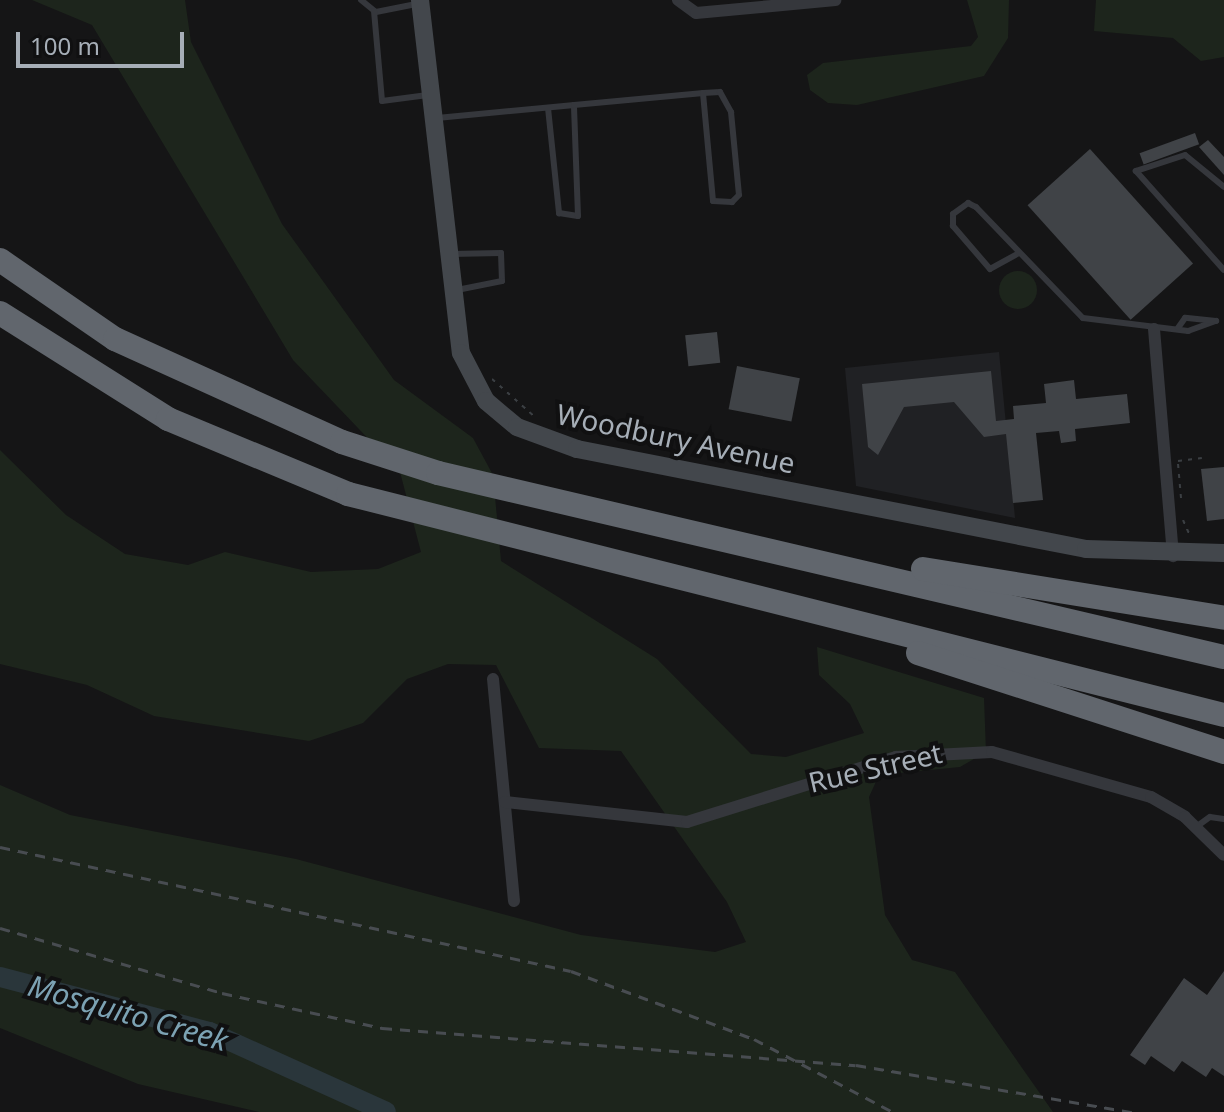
<!DOCTYPE html>
<style>
body{margin:0}
#map{position:relative;width:1224px;height:1112px;overflow:hidden;background:#151516;font-family:"Noto Sans",sans-serif}
div>[style]{position:absolute}
.built>*{inset:0;background:#202124}
.green>*{inset:0;background:#1d251c}
.round{border-radius:50%}
.river>*{height:20px;margin:-10px;padding:0 10px;transform-origin:10px;border-radius:10px;background:#2a363b}
.building>*{inset:0;background:#404347;transform-origin:0 0}
.path>*{height:2px;margin-top:-1px;transform-origin:0;background:repeating-linear-gradient(90deg,#3b3f43 0 4px,transparent 0 10px)}
.service>*{height:6px;margin:-3px;padding:0 3px;transform-origin:3px;border-radius:3px;background:#35373c}
.minor>*{height:12px;margin:-6px;padding:0 6px;transform-origin:6px;border-radius:6px;background:#35373c}
.secondary>*{height:18px;margin:-9px;padding:0 9px;transform-origin:9px;border-radius:9px;background:#43474c}
.motorway>*{height:24px;margin:-12px;padding:0 12px;transform-origin:12px;border-radius:12px;background:#61666d}
.rail>*{height:3px;margin-top:-1.5px;transform-origin:0;background:repeating-linear-gradient(90deg,#484c51 0 10px,transparent 0 18px)}
span{translate:-50% -50%;white-space:nowrap;text-align:center;line-height:1.15;-webkit-text-stroke:8px #101011;paint-order:stroke}
.street-label{font-size:28px;color:#a6aeb7}
.water-label{font-size:30px;color:#7ca2b3;font-style:italic}
.scale{position:absolute;left:16px;top:32px;width:168px;height:36px;box-sizing:border-box;border:4px solid #a6aeb7;border-top:0;padding-left:10px;font-size:24px;line-height:28px;white-space:nowrap;color:#a6aeb7;-webkit-text-stroke:6px #101011;paint-order:stroke}
</style>
<div id="map">
<div class="built">
<i style="clip-path:polygon(999px 352px,1015px 518px,856px 486px,845px 368px)"></i>
</div>
<div class="green">
<i style="clip-path:polygon(32px 0,185px 0,191px 42px,282px 224px,394px 380px,473px 438px,493px 475px,501px 561px,657px 659px,751px 754px,786px 757px,864px 733px,850px 704px,819px 675px,817px 647px,984px 698px,986px 752px,960px 767px,879px 775px,869px 797px,885px 915px,912px 960px,955px 972px,1053px 1112px,259px 1112px,138px 1084px,0 1028px,0 785px,70px 815px,296px 859px,581px 935px,715px 952px,746px 942px,727px 902px,621px 751px,539px 748px,496px 665px,448px 664px,407px 679px,363px 723px,309px 741px,154px 716px,87px 685px,0 664px,0 450px,66px 515px,125px 554px,188px 565px,225px 552px,311px 572px,378px 569px,421px 552px,400px 472px,293px 360px,92px 25px)"></i>
<i style="clip-path:polygon(967px 0,1009px 0,1008px 38px,984px 76px,857px 105px,828px 103px,810px 90px,807px 75px,823px 63px,971px 46px,978px 37px)"></i>
<i style="clip-path:polygon(1096px 0,1224px 0,1224px 57px,1201px 61px,1173px 38px,1094px 31px)"></i>
<i class="round" style="left:999px;top:271px;width:38px;height:38px"></i>
</div>
<div class="river">
<i style="left:0;top:977px;width:217px;rotate:14.7deg"></i>
<i style="left:210px;top:1032px;width:193px;rotate:24.4deg"></i>
</div>
<div class="building">
<i style="left:1195px;top:133px;width:12px;height:59px;rotate:70deg"></i>
<i style="clip-path:polygon(1208px 140px,1224px 157px,1224px 175px,1199px 147px)"></i>
<i style="left:1090px;top:149px;width:154px;height:84px;rotate:48deg"></i>
<i style="left:717px;top:332px;width:31px;height:32px;rotate:84deg"></i>
<i style="left:737px;top:366px;width:64px;height:44px;rotate:11deg"></i>
<i style="clip-path:polygon(991px 371px,996px 421px,1014px 419px,1013px 406px,1046px 403px,1044px 384px,1074px 380px,1076px 399px,1127px 394px,1130px 423px,1075px 429px,1076px 441px,1061px 443px,1059px 431px,1036px 433px,1043px 500px,1013px 503px,1006px 434px,984px 437px,954px 402px,904px 407px,878px 455px,868px 447px,862px 384px)"></i>
<i style="clip-path:polygon(1224px 467px,1224px 519px,1207px 521px,1201px 469px)"></i>
<i style="clip-path:polygon(1224px 971px,1224px 1076px,1212px 1068px,1206px 1077px,1182px 1061px,1174px 1072px,1151px 1056px,1145px 1065px,1130px 1055px,1184px 978px,1207px 995px)"></i>
</div>
<div class="path">
<i style="left:492px;top:379px;width:57px;rotate:41.5deg"></i>
<i style="left:1181px;top:498px;width:37px;rotate:-95deg"></i>
<i style="left:1178px;top:461px;width:24px;rotate:-7deg"></i>
<i style="left:1183px;top:520px;width:17px;rotate:66deg"></i>
</div>
<div class="service">
<i style="left:361px;top:0;width:19px;rotate:39deg"></i>
<i style="left:376px;top:12px;width:41px;rotate:-11.3deg"></i>
<i style="left:374px;top:11px;width:90px;rotate:84.9deg"></i>
<i style="left:382px;top:101px;width:46px;rotate:-7.4deg"></i>
<i style="left:548px;top:108px;width:106px;rotate:84deg"></i>
<i style="left:559px;top:213px;width:19px;rotate:9deg"></i>
<i style="left:578px;top:216px;width:111px;rotate:-92.1deg"></i>
<i style="left:437px;top:118px;width:138px;rotate:-5.4deg"></i>
<i style="left:574px;top:105px;width:130px;rotate:-5.3deg"></i>
<i style="left:703px;top:93px;width:17px;rotate:-3deg"></i>
<i style="left:720px;top:92px;width:23px;rotate:61deg"></i>
<i style="left:731px;top:112px;width:83px;rotate:84.5deg"></i>
<i style="left:739px;top:195px;width:10px;rotate:135deg"></i>
<i style="left:732px;top:202px;width:19px;rotate:-177deg"></i>
<i style="left:713px;top:201px;width:108px;rotate:-95.3deg"></i>
<i style="left:1224px;top:187px;width:50px;rotate:-140.6deg"></i>
<i style="left:1185px;top:155px;width:52px;rotate:161.9deg"></i>
<i style="left:1136px;top:171px;width:132px;rotate:48.4deg"></i>
<i style="left:1019px;top:253px;width:33px;rotate:151deg"></i>
<i style="left:990px;top:269px;width:57px;rotate:-130.7deg"></i>
<i style="left:953px;top:226px;width:12px;rotate:-90deg"></i>
<i style="left:953px;top:214px;width:19px;rotate:-36deg"></i>
<i style="left:968px;top:203px;width:9px;rotate:27deg"></i>
<i style="left:976px;top:207px;width:154px;rotate:46.1deg"></i>
<i style="left:1083px;top:318px;width:106px;rotate:7.1deg"></i>
<i style="left:1188px;top:331px;width:30px;rotate:-20deg"></i>
<i style="left:1216px;top:321px;width:31px;rotate:-174deg"></i>
<i style="left:1185px;top:318px;width:12px;rotate:125deg"></i>
<i style="left:451px;top:254px;width:50px;rotate:-1.1deg"></i>
<i style="left:501px;top:253px;width:28px;rotate:88deg"></i>
<i style="left:502px;top:281px;width:46px;rotate:168.7deg"></i>
<i style="left:1196px;top:827px;width:17px;rotate:-36deg"></i>
<i style="left:1210px;top:817px;width:14px;rotate:8deg"></i>
</div>
<div class="minor">
<i style="left:678px;top:0;width:22px;rotate:36deg"></i>
<i style="left:696px;top:13px;width:140px;rotate:-5.3deg"></i>
<i style="left:1154px;top:329px;width:228px;rotate:85.2deg"></i>
<i style="left:493px;top:679px;width:223px;rotate:84.6deg"></i>
<i style="left:505px;top:802px;width:183px;rotate:6.3deg"></i>
<i style="left:687px;top:822px;width:219px;rotate:-17.3deg"></i>
<i style="left:896px;top:757px;width:96px;rotate:-3deg"></i>
<i style="left:992px;top:752px;width:165px;rotate:15.8deg"></i>
<i style="left:1151px;top:797px;width:39px;rotate:30deg"></i>
<i style="left:1185px;top:817px;width:54px;rotate:44.3deg"></i>
</div>
<div class="secondary">
<i style="left:420px;top:0;width:355px;rotate:83.4deg"></i>
<i style="left:461px;top:353px;width:54px;rotate:62.5deg"></i>
<i style="left:486px;top:401px;width:40px;rotate:40deg"></i>
<i style="left:517px;top:427px;width:64px;rotate:20.1deg"></i>
<i style="left:577px;top:449px;width:519px;rotate:11.11deg"></i>
<i style="left:1086px;top:549px;width:138px;rotate:1.7deg"></i>
</div>
<div class="motorway">
<i style="left:0;top:260px;width:140px;rotate:34.5deg"></i>
<i style="left:115px;top:339px;width:249px;rotate:24.4deg"></i>
<i style="left:342px;top:442px;width:101px;rotate:17.9deg"></i>
<i style="left:438px;top:473px;width:807px;rotate:13.18deg"></i>
<i style="left:0;top:313px;width:199px;rotate:32.2deg"></i>
<i style="left:168px;top:419px;width:195px;rotate:22.6deg"></i>
<i style="left:348px;top:494px;width:903px;rotate:14.16deg"></i>
<i style="left:923px;top:569px;width:305px;rotate:9.2deg"></i>
<i style="left:918px;top:653px;width:322px;rotate:17.9deg"></i>
</div>
<div class="rail">
<i style="left:0;top:847px;width:584px;rotate:12.25deg"></i>
<i style="left:571px;top:971px;width:195px;rotate:20.4deg"></i>
<i style="left:754px;top:1039px;width:157px;rotate:27.7deg"></i>
<i style="left:0;top:928px;width:231px;rotate:16.3deg"></i>
<i style="left:222px;top:993px;width:164px;rotate:12.3deg"></i>
<i style="left:382px;top:1028px;width:475px;rotate:4.5deg"></i>
<i style="left:856px;top:1065px;width:280px;rotate:9.7deg"></i>
</div>
<div class="street-label">
<span style="left:676px;top:438px;rotate:12deg">Woodbury Avenue</span>
<span style="left:875px;top:767px;rotate:-13deg">Rue Street</span>
</div>
<div class="water-label">
<span style="left:128px;top:1013px;rotate:16deg">Mosquito Creek</span>
</div>
<div class="scale">100 m</div>
</div>
